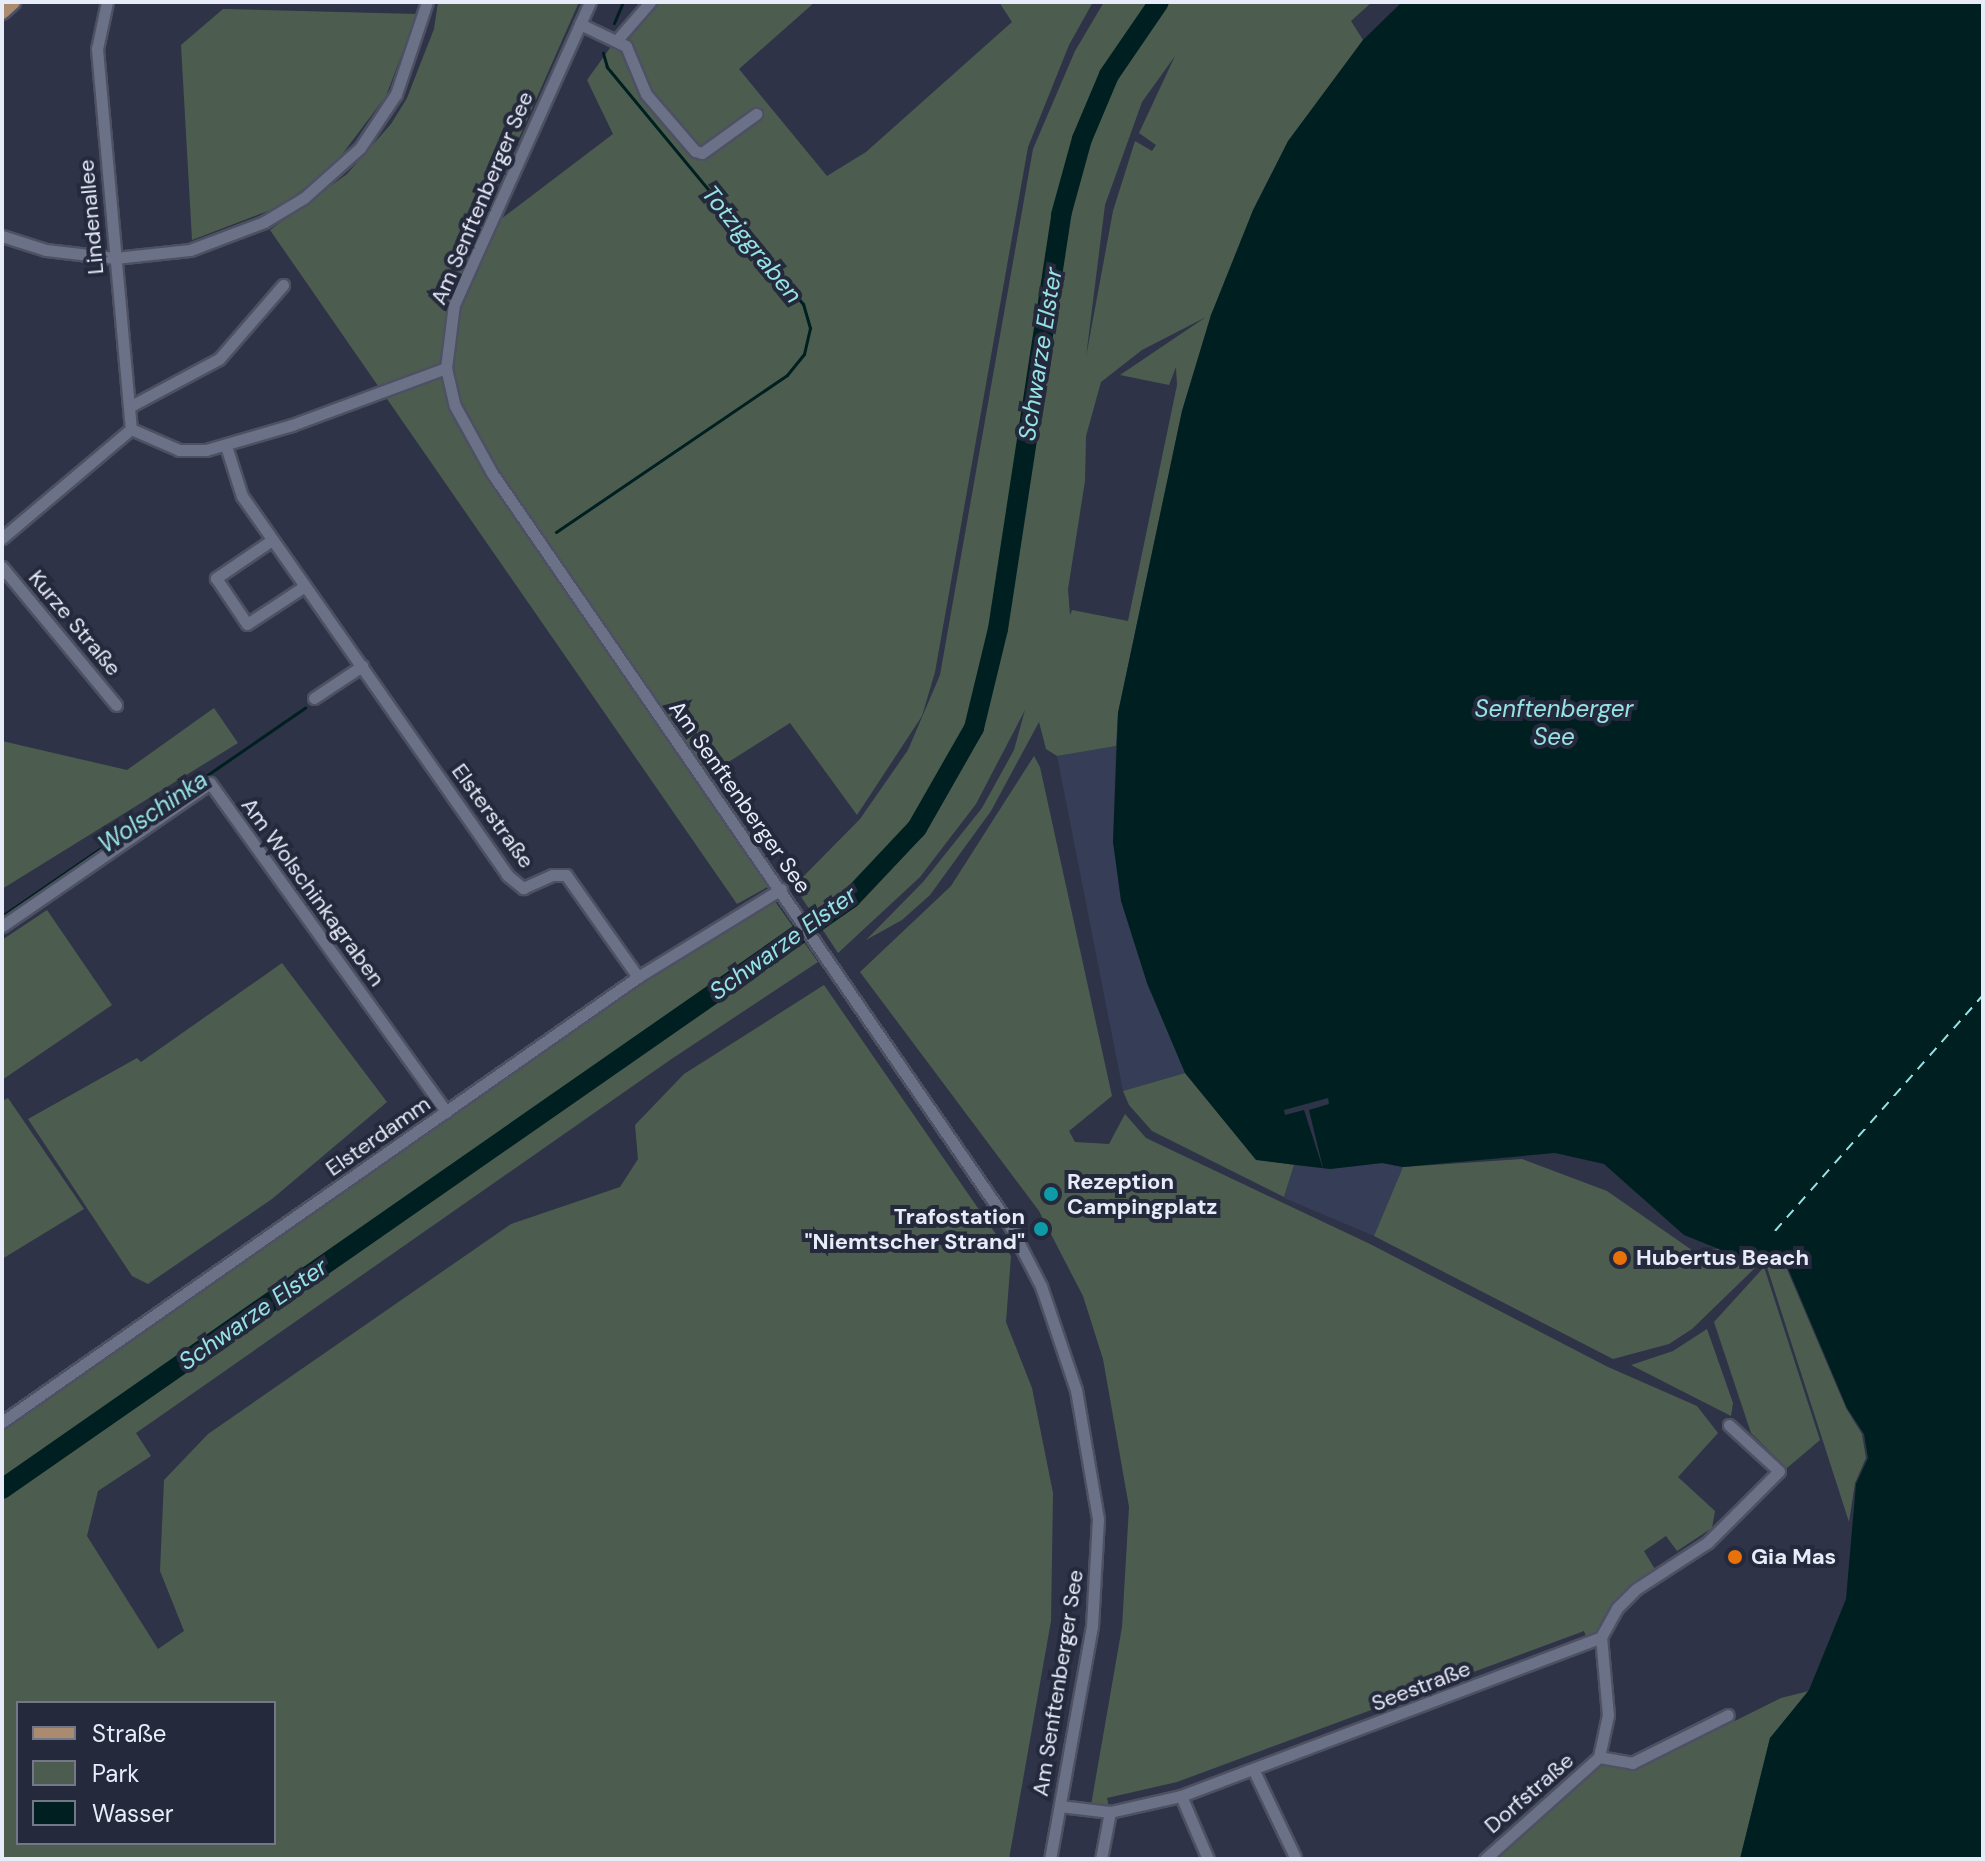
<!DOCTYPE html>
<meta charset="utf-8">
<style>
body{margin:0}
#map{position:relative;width:1985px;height:1861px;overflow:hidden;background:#2e3347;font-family:"DM Sans",sans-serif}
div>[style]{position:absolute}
.built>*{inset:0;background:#363d56}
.green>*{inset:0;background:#4c5d4f}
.water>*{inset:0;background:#001f20}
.pier>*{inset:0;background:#2e3347}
.stream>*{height:3px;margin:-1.5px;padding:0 1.5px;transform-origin:1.5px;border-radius:1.5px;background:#001f20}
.river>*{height:20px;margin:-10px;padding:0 10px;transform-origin:10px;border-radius:10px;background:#001f20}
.ferry>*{height:2px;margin-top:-1px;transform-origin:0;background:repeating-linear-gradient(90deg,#96e3e5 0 10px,transparent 0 18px)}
.roads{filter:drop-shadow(2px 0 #4d5162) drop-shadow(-2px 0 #4d5162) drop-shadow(0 2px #4d5162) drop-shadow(0 -2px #4d5162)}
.minor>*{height:11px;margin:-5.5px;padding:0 5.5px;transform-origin:5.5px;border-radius:5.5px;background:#6b7187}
.major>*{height:14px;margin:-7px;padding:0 7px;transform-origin:7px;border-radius:7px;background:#aa8b6f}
.dots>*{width:22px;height:22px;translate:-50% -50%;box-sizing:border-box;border:4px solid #25293c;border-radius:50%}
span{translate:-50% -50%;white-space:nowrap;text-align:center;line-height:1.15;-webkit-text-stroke:8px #25293c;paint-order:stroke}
.street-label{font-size:22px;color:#e8ecf9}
.poi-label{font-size:22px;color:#e8ecf9;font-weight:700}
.left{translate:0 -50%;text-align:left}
.right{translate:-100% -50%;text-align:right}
.water-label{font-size:24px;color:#96e3e5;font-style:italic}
.frame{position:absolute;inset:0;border:4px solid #e8ecf9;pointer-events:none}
.legend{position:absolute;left:16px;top:1701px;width:260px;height:144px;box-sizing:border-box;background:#25293c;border:2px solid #737788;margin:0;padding:10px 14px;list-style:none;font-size:24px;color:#e8ecf9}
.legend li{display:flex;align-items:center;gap:16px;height:40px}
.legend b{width:40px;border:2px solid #737788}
</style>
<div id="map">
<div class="built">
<i style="clip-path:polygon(1116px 746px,1113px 842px,1147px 983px,1185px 1073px,1123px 1091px,1057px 756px)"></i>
<i style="clip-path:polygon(1382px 1163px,1403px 1167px,1374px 1236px,1284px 1198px,1294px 1165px,1330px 1169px)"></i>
</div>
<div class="green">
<i style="clip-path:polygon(438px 2px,579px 2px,485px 215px,501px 219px,613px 134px,587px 80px,643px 2px,815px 2px,739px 69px,827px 176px,866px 152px,1012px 22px,999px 2px,1093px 2px,1069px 45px,1028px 147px,935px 672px,922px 716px,857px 815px,790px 723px,697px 782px,771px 885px,737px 904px,270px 230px,347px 174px,391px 124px,407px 98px,434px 29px)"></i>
<i style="clip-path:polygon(evenodd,1104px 2px,1372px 2px,1351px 21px,1363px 40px,1289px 141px,1211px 315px,1182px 411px,1118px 713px,1116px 746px,1057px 756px,1046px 749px,1039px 722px,991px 811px,930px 895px,902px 920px,866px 940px,923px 882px,982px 808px,1014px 750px,1025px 710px,976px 804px,920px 877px,838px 953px,794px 886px,860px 819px,908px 750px,940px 675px,1033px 149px,1075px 51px,1104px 2px,1175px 56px,1139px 133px,1156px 145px,1152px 151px,1135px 141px,1113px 211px,1086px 357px,1105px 205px,1142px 102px,1175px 56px,1104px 2px,1206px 317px,1120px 375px,1169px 385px,1176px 367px,1177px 385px,1128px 621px,1072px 610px,1070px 615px,1068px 589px,1085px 481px,1086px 436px,1101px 382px,1142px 350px,1206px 317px)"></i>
<i style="clip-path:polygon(223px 9px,417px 14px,386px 96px,334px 165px,281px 206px,192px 240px,181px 45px)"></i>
<i style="clip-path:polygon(214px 708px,238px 743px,2px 889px,2px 741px,127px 770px)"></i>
<i style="clip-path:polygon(1034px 756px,1040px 767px,1112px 1096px,1069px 1131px,1075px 1142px,1109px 1144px,1125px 1114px,1146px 1138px,1370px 1244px,1608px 1367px,1697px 1406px,1718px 1433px,1678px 1477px,1715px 1511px,1712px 1528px,1677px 1551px,1666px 1536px,1644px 1551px,1656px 1571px,1636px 1582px,1589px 1644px,1584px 1631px,1177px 1782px,1107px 1798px,1110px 1812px,1090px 1811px,1122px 1627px,1129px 1507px,1103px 1359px,1083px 1296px,1039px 1211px,860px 972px,951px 886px)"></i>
<i style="clip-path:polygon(evenodd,774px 900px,818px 962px,670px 1060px,136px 1433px,151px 1456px,98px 1491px,87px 1536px,158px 1649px,184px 1631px,160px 1571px,164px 1480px,208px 1434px,511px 1224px,620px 1187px,638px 1159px,635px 1125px,684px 1074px,824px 985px,1011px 1256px,1006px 1322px,1032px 1388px,1053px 1493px,1051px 1621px,1009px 1859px,2px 1859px,2px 1423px,642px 984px,774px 900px,18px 1703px,274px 1703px,274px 1843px,18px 1843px,18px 1703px)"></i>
<i style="clip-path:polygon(47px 910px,112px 1005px,2px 1080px,2px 940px)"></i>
<i style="clip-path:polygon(282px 963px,387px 1102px,272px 1199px,148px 1284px,132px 1276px,28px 1119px,137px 1058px,141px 1062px)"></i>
<i style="clip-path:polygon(1185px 1073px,1256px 1159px,1294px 1165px,1284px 1197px,1152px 1131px,1129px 1105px,1123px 1091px)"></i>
<i style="clip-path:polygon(8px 1098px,84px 1209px,2px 1259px,2px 1101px)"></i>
<i style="clip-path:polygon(1522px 1159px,1607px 1191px,1699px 1255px,1717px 1249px,1759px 1259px,1756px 1267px,1692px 1329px,1669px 1344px,1613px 1359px,1374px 1236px,1403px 1167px)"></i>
<i style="clip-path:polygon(1765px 1261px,1786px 1267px,1846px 1408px,1862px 1434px,1866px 1458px,1855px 1483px,1849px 1522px)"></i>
<i style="clip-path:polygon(1764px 1267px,1820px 1440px,1787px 1468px,1751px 1433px,1714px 1322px)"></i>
<i style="clip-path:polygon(1707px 1329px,1733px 1403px,1731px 1416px,1631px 1365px,1673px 1351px)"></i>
<i style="clip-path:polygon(1809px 1691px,1770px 1738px,1740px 1859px,1498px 1859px,1599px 1764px,1636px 1770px,1781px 1698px)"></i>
</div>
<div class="water">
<i style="clip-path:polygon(1402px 2px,1983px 2px,1983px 1859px,1740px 1859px,1770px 1738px,1809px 1690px,1846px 1599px,1856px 1484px,1868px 1458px,1864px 1434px,1847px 1408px,1787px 1266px,1778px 1260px,1741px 1258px,1684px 1235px,1604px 1164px,1555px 1153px,1403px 1167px,1382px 1163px,1330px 1169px,1256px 1160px,1185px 1073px,1147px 983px,1121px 901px,1113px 842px,1118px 713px,1182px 411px,1211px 315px,1253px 210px,1288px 141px,1363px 40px)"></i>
</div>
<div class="pier">
<i style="clip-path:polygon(1328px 1098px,1329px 1104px,1309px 1110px,1324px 1172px,1304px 1110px,1285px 1115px,1284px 1110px)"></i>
</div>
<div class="stream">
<i style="left:614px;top:23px;width:23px;rotate:-67deg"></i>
<i style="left:556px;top:532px;width:279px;rotate:-34.2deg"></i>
<i style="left:787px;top:375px;width:27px;rotate:-51deg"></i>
<i style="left:804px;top:354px;width:27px;rotate:-77deg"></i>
<i style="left:810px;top:328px;width:25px;rotate:-106deg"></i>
<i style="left:803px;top:304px;width:308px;rotate:-129.6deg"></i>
<i style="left:607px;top:67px;width:15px;rotate:-106deg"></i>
<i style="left:2px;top:916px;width:368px;rotate:-34.5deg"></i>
</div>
<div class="river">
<i style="left:2px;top:1489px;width:1034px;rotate:-34.84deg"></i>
<i style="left:851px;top:898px;width:96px;rotate:-46.7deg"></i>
<i style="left:917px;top:828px;width:115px;rotate:-60.3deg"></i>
<i style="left:974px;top:728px;width:102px;rotate:-76.4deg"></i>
<i style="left:998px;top:629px;width:419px;rotate:-81.3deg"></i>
<i style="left:1061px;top:215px;width:79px;rotate:-74.6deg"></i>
<i style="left:1082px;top:139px;width:69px;rotate:-67.1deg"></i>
<i style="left:1109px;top:75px;width:88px;rotate:-55.6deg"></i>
</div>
<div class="ferry">
<i style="left:1775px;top:1231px;width:315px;rotate:-48.6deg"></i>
</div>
<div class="roads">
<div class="minor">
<i style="left:107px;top:2px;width:48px;rotate:102deg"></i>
<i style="left:97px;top:49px;width:382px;rotate:84.9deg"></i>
<i style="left:590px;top:2px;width:331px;rotate:114.2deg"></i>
<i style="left:454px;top:304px;width:64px;rotate:97.1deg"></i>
<i style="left:446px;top:368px;width:39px;rotate:77deg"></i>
<i style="left:455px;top:406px;width:77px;rotate:61.1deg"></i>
<i style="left:492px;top:473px;width:912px;rotate:55.46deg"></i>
<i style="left:1009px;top:1224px;width:70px;rotate:62.7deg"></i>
<i style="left:1041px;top:1286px;width:110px;rotate:71.4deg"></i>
<i style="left:1076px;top:1390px;width:131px;rotate:80.3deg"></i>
<i style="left:1098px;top:1519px;width:107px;rotate:93.2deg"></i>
<i style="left:1092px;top:1626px;width:237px;rotate:100.2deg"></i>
<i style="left:580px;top:24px;width:51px;rotate:25.6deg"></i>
<i style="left:626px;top:46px;width:52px;rotate:67.4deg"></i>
<i style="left:646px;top:94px;width:75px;rotate:49.3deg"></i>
<i style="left:695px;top:151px;width:7px;rotate:16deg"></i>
<i style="left:702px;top:153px;width:67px;rotate:-35.8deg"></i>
<i style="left:617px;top:40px;width:50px;rotate:-49deg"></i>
<i style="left:2px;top:236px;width:46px;rotate:17.7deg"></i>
<i style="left:46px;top:250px;width:69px;rotate:6.6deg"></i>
<i style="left:115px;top:258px;width:75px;rotate:-6.1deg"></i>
<i style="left:190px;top:250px;width:79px;rotate:-20.7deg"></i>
<i style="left:264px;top:222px;width:47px;rotate:-31deg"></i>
<i style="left:304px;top:198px;width:75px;rotate:-41.8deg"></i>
<i style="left:360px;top:148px;width:65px;rotate:-56.3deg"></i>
<i style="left:396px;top:94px;width:97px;rotate:-71.4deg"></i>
<i style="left:129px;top:407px;width:102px;rotate:-28.1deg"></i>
<i style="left:219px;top:359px;width:98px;rotate:-49.1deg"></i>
<i style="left:131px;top:429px;width:52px;rotate:23.6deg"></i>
<i style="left:179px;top:450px;width:27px"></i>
<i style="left:206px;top:450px;width:90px;rotate:-16.2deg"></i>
<i style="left:292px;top:425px;width:164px;rotate:-20.3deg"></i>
<i style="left:226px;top:446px;width:52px;rotate:72.3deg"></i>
<i style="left:242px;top:496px;width:462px;rotate:55deg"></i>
<i style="left:507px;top:875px;width:21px;rotate:39deg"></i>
<i style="left:523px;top:888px;width:32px;rotate:-24deg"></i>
<i style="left:552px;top:875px;width:14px"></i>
<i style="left:566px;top:875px;width:125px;rotate:54.8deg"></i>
<i style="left:2px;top:538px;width:169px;rotate:-40.2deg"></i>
<i style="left:272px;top:540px;width:68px;rotate:145.8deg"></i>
<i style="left:216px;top:578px;width:55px;rotate:56deg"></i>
<i style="left:247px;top:624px;width:69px;rotate:-33.2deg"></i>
<i style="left:2px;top:567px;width:179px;rotate:50.4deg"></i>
<i style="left:314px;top:698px;width:58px;rotate:-33.7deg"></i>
<i style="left:2px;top:926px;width:252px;rotate:-34.5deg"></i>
<i style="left:210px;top:783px;width:405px;rotate:54.3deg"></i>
<i style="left:2px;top:1422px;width:776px;rotate:-34.98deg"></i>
<i style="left:638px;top:977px;width:168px;rotate:-31.6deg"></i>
<i style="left:1599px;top:1757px;width:34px;rotate:10deg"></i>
<i style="left:1632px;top:1763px;width:107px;rotate:-26.6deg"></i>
<i style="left:1254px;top:1771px;width:95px;rotate:64.5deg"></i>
<i style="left:1181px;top:1796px;width:69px;rotate:66.8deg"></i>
<i style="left:1060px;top:1806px;width:50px;rotate:6.8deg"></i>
<i style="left:1110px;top:1812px;width:73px;rotate:-12.7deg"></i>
<i style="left:1181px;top:1796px;width:449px;rotate:-20.7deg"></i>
<i style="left:1101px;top:1859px;width:48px;rotate:-79.2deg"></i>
<i style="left:1485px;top:1859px;width:153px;rotate:-41.8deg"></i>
<i style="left:1599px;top:1757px;width:43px;rotate:-77.9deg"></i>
<i style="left:1608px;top:1715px;width:78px;rotate:-95.1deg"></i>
<i style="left:1601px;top:1637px;width:33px;rotate:-61deg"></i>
<i style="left:1617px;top:1608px;width:27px;rotate:-45deg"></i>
<i style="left:1636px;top:1589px;width:86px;rotate:-33.1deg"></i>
<i style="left:1708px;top:1542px;width:100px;rotate:-45deg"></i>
<i style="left:1779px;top:1471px;width:68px;rotate:-137.4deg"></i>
</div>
<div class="major">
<i style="left:2px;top:12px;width:15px;rotate:-42deg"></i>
</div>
</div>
<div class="dots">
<i style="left:1051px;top:1194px;background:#0f9aa8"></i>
<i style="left:1041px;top:1229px;background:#0f9aa8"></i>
<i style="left:1620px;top:1258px;background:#e8710a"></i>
<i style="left:1735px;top:1557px;background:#e8710a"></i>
</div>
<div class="street-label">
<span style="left:482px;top:198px;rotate:-67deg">Am Senftenberger See</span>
<span style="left:91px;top:217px;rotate:-95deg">Lindenallee</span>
<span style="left:75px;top:623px;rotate:50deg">Kurze Straße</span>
<span style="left:740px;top:797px;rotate:55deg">Am Senftenberger See</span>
<span style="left:493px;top:816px;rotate:54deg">Elsterstraße</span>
<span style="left:313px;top:892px;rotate:54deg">Am Wolschinkagraben</span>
<span style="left:378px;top:1136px;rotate:-35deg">Elsterdamm</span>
<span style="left:1058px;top:1683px;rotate:-81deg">Am Senftenberger See</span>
<span style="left:1421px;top:1686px;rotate:-21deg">Seestraße</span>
<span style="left:1529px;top:1793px;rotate:-41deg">Dorfstraße</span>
</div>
<div class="poi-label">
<span class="left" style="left:1067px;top:1194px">Rezeption<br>Campingplatz</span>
<span class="right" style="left:1025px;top:1229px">Trafostation<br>"Niemtscher Strand"</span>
<span class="left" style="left:1636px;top:1258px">Hubertus Beach</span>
<span class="left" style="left:1751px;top:1557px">Gia Mas</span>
</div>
<div class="water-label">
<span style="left:752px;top:244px;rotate:51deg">Totziggraben</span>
<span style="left:1040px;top:354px;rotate:-81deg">Schwarze Elster</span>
<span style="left:1554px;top:723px">Senftenberger<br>See</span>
<span style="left:153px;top:812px;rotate:-34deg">Wolschinka</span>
<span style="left:783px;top:943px;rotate:-36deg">Schwarze Elster</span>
<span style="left:253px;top:1314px;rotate:-35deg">Schwarze Elster</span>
</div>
<div class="frame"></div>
<ul class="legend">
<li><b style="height:10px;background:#aa8b6f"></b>Straße</li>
<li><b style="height:22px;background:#4c5d4f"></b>Park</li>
<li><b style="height:22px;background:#001f20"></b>Wasser</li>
</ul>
</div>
